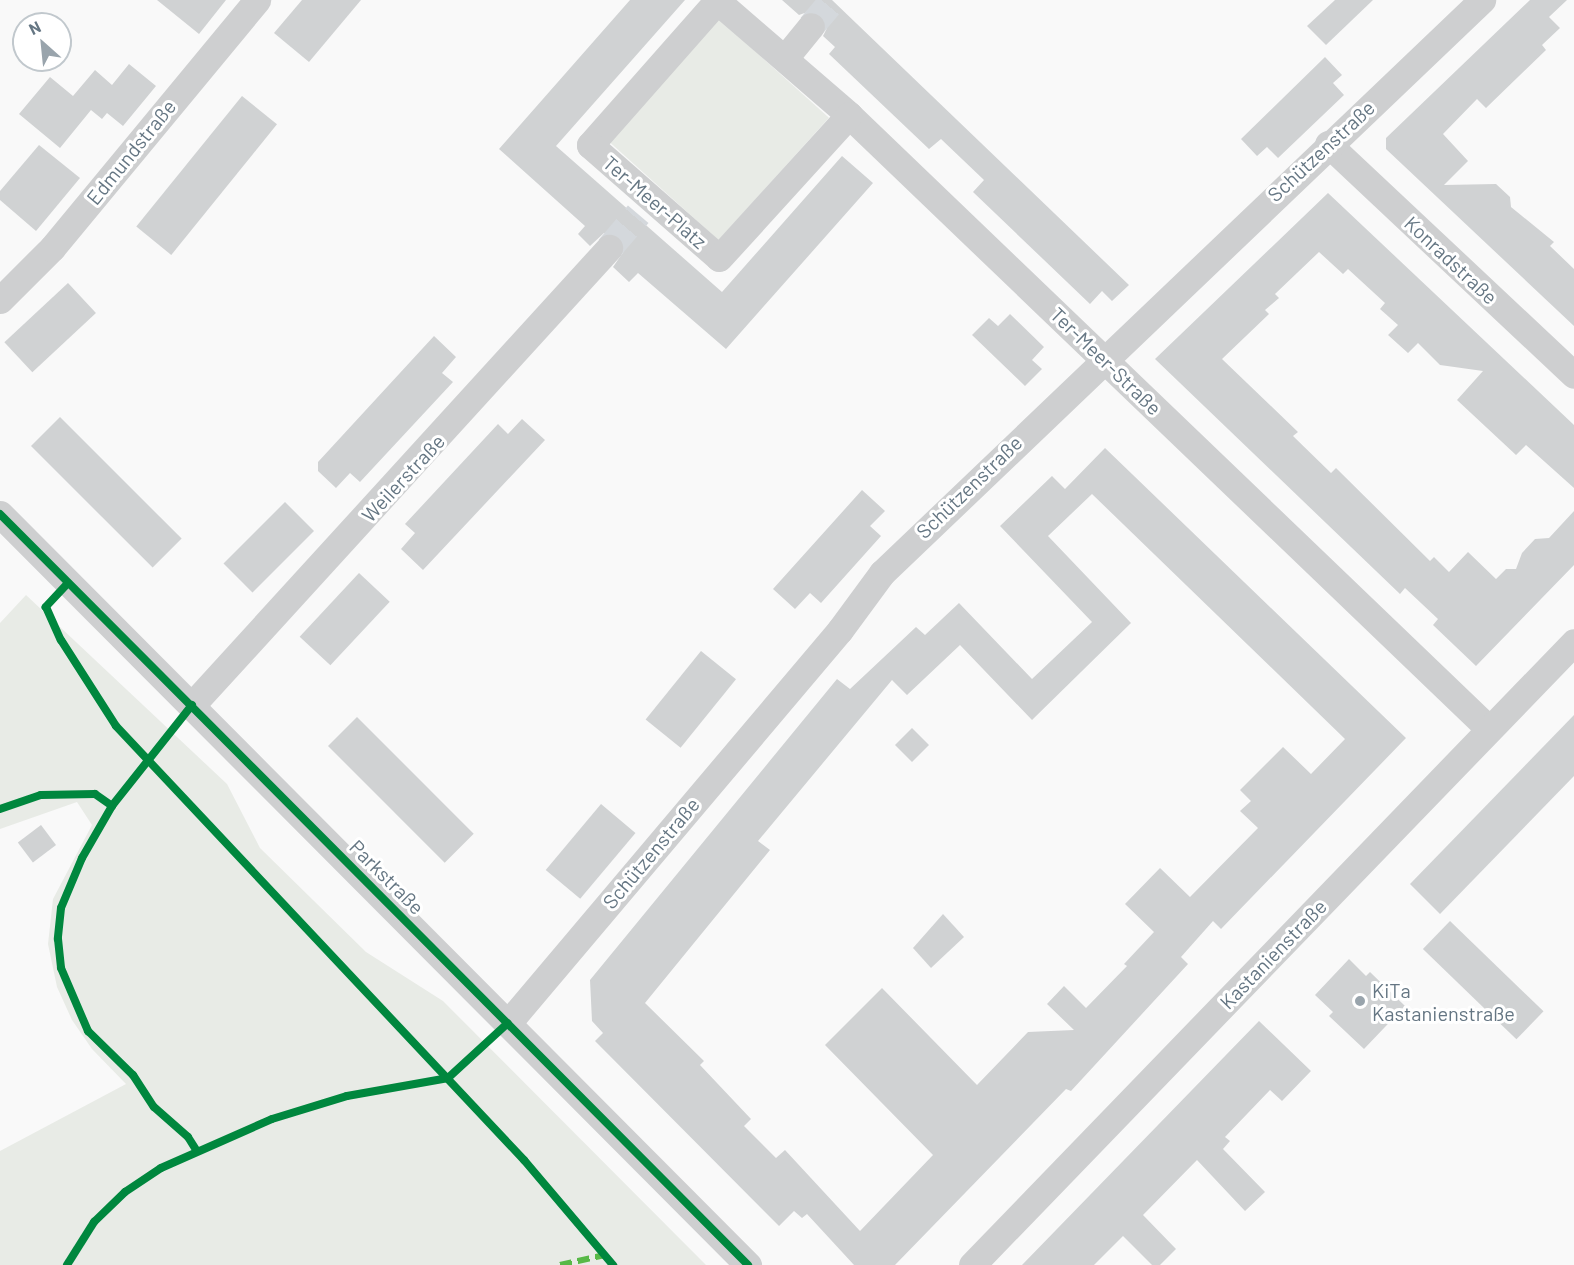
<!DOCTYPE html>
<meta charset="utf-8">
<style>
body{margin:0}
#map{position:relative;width:1574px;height:1265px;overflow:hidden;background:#f9f9f9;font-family:Barlow,sans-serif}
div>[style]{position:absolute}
.green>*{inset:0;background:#e8ebe6;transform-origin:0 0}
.building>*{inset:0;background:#d0d2d3;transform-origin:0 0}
.minor-tunnel>*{height:27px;margin-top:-13.5px;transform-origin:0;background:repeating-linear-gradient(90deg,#d4d8dc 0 27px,transparent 0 41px)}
.minor>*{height:27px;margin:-13.5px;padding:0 13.5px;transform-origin:13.5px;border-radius:13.5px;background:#cecfd0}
.quiet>*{height:6px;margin-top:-3px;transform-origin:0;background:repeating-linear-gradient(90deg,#58b947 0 12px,transparent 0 18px)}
.cycleway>*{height:8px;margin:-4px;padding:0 4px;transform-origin:4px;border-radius:4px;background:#00873e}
.dots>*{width:16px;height:16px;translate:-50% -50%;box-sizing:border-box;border:3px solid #fff;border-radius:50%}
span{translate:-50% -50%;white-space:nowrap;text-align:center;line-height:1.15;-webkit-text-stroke:6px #fff;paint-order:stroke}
.street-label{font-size:20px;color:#657683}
.poi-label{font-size:20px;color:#657683}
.left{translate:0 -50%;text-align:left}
.north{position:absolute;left:12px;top:12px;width:60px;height:60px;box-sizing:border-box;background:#fff;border:2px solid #c1c8cd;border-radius:50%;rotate:333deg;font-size:16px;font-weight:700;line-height:24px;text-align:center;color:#657683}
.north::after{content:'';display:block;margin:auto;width:21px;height:27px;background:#99a4ac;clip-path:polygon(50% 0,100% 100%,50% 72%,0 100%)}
</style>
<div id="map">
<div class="green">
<i style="left:716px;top:16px;width:152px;height:165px;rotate:42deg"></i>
<i style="clip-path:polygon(26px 595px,227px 784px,260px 848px,366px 952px,443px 1001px,706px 1265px,0 1265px,0 1151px,126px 1084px,92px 1049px,72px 1020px,57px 987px,48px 944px,53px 899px,92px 825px,77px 802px,0 829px,0 623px)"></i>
</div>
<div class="building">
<i style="clip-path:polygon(157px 0,226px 0,199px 34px)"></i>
<i style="clip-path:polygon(302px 0,361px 0,309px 62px,274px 33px)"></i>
<i style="clip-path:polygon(630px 0,685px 0,556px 146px,722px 292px,842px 156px,873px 183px,726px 349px,638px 273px,629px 282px,613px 267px,624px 251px,619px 236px,604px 233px,590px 246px,578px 234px,585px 226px,499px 149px)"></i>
<i style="clip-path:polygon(782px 0,832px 0,1129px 285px,1112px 301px,1102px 291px,1090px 304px,973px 192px,984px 180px,941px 139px,929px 149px,829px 54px,835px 47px,823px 36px,827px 28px,821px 14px,813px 10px,799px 15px)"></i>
<i style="clip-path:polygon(1335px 0,1373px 0,1326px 45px,1307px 26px)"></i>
<i style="clip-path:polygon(1530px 0,1567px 0,1549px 17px,1560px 28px,1542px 45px,1546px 50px,1486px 108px,1477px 99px,1443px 134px,1468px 161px,1444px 185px,1496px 184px,1510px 197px,1511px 207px,1554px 242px,1550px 246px,1574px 269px,1574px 326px,1386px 149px,1386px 138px)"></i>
<i style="clip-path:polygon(1325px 57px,1342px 75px,1333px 83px,1344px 95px,1278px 158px,1267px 147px,1257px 156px,1241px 139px)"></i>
<i style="clip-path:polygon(129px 64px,156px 86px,123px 126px,107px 113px,102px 119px,91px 110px,60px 148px,19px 114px,50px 77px,73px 96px,95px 70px,112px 85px)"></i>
<i style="left:242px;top:96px;width:45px;height:168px;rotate:39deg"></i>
<i style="clip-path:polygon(39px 145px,80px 178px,36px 231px,0 200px,0 191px)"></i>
<i style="clip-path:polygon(1328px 193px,1574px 425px,1574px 488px,1526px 445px,1516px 455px,1457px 400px,1483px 371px,1440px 365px,1418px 343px,1408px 353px,1388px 335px,1398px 325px,1380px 309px,1385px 303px,1348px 269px,1343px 274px,1319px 252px,1275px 294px,1279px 298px,1265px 310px,1269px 314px,1222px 359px,1298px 432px,1293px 436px,1331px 473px,1336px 468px,1430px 561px,1434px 557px,1449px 572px,1468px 552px,1496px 579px,1506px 569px,1516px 569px,1522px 553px,1535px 539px,1549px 538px,1574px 511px,1574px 565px,1476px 666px,1433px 625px,1438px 619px,1405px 588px,1400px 594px,1155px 359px)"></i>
<i style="left:68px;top:283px;width:41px;height:87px;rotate:47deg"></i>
<i style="clip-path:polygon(1010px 314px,1044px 347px,1032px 360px,1042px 369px,1025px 386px,972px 335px,989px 318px,998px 326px)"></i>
<i style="clip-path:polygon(434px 336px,456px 357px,442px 373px,453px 382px,360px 482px,350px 473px,336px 488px,318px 471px,318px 462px)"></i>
<i style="left:60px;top:417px;width:172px;height:41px;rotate:45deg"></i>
<i style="clip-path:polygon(522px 419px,545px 440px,423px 570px,401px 549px,415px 533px,405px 524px,498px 424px,508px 434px)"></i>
<i style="clip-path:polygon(evenodd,1105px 448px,1406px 738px,1221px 929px,1213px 921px,1181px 957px,1188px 964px,1071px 1091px,1066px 1089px,895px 1265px,854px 1265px,807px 1214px,802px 1218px,794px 1211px,779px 1226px,595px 1041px,603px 1033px,592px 1021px,590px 980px,837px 679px,850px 689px,916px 627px,925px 635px,959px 603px,1032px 679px,1092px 622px,1000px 526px,1052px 476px,1065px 489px,1105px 448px,1092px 494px,1345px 739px,1311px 774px,1283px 747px,1240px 790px,1251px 801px,1240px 811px,1258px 828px,1190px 897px,1160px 868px,1125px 904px,1154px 932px,1124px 964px,1127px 966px,1086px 1008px,1064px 986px,1047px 1004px,1074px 1030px,1028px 1032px,977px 1085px,882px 988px,825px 1045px,933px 1155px,860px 1231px,785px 1150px,776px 1158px,744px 1126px,751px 1119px,700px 1065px,704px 1061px,645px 1003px,770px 850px,758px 841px,892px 680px,907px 695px,960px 645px,1032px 720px,1131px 623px,1048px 536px,1092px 494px)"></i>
<i style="clip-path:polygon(862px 490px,885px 511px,870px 526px,881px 536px,821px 603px,810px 593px,795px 609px,773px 589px)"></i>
<i style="left:285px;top:502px;width:41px;height:87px;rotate:45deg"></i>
<i style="left:359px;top:573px;width:42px;height:87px;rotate:43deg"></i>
<i style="left:701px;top:651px;width:45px;height:88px;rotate:39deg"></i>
<i style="clip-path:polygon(1574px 715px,1574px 776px,1440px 914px,1410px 884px)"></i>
<i style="left:357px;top:717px;width:165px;height:41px;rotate:45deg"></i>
<i style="left:912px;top:728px;width:24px;height:24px;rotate:45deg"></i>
<i style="left:601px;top:804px;width:45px;height:86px;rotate:40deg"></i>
<i style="left:41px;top:825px;width:25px;height:29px;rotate:53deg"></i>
<i style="clip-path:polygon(943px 914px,964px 937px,931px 968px,913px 948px)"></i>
<i style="left:1450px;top:921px;width:130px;height:39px;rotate:44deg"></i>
<i style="clip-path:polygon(1349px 959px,1366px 976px,1370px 972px,1405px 1006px,1364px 1049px,1329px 1016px,1333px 1012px,1315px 995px)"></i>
<i style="clip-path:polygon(1259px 1021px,1311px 1071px,1282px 1101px,1270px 1090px,1225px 1137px,1230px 1141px,1223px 1149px,1265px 1192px,1245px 1211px,1197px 1160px,1143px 1215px,1176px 1249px,1160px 1265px,1152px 1265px,1123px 1236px,1094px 1265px,1022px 1265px)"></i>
</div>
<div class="minor-tunnel">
<i style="left:811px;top:26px;width:34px;rotate:-50deg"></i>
<i style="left:609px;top:248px;width:45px;rotate:-49.5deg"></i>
</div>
<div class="minor">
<i style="left:716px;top:0;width:176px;rotate:40.8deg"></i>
<i style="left:849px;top:115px;width:887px;rotate:43.81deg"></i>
<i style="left:717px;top:1px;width:192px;rotate:131.4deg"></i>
<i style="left:590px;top:145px;width:171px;rotate:41.2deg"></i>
<i style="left:719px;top:258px;width:193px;rotate:-47.7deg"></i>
<i style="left:785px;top:58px;width:41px;rotate:-50.9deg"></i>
<i style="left:1328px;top:144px;width:337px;rotate:43.2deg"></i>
<i style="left:0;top:300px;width:74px;rotate:-45deg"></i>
<i style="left:52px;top:248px;width:322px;rotate:-50.4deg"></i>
<i style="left:0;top:514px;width:1060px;rotate:45.11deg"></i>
<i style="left:192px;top:705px;width:619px;rotate:-47.62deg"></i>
<i style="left:508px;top:1023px;width:514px;rotate:-49.81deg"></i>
<i style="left:840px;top:630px;width:71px;rotate:-53.6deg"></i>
<i style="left:882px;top:573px;width:830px;rotate:-43.68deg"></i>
<i style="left:972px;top:1265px;width:866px;rotate:-45.98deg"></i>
</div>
<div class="quiet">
<i style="left:560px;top:1265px;width:46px;rotate:-12.5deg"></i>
</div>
<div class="cycleway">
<i style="left:0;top:514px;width:1060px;rotate:45.11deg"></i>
<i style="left:68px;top:583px;width:33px;rotate:133deg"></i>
<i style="left:46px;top:607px;width:36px;rotate:66deg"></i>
<i style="left:61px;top:640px;width:102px;rotate:57.4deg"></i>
<i style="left:116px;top:726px;width:596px;rotate:46.77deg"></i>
<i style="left:524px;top:1160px;width:138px;rotate:49.7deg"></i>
<i style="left:192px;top:705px;width:129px;rotate:128.4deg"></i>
<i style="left:112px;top:806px;width:60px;rotate:120deg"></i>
<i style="left:82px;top:858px;width:54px;rotate:112.8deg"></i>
<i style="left:61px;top:908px;width:31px;rotate:96deg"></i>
<i style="left:58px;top:939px;width:29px;rotate:84deg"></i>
<i style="left:61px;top:968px;width:69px;rotate:66.8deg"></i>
<i style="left:88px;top:1031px;width:63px;rotate:44.4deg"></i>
<i style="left:133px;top:1075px;width:38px;rotate:57deg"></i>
<i style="left:154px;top:1107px;width:45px;rotate:41.4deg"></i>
<i style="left:188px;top:1137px;width:15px;rotate:58deg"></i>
<i style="left:0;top:809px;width:43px;rotate:-18.9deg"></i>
<i style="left:41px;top:795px;width:54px;rotate:-1.1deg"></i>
<i style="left:95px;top:794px;width:21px;rotate:35deg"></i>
<i style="left:67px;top:1265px;width:51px;rotate:-57.9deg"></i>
<i style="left:94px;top:1222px;width:43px;rotate:-44.1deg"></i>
<i style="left:125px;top:1192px;width:43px;rotate:-33.7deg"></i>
<i style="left:161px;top:1168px;width:121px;rotate:-23.8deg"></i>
<i style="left:272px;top:1119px;width:78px;rotate:-17deg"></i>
<i style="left:347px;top:1096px;width:103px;rotate:-10.1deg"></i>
<i style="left:448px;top:1078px;width:81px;rotate:-42.5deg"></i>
</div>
<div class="dots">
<i style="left:1360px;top:1001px;background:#99a4ac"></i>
</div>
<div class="street-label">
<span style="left:1321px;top:151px;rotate:-43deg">Schützenstraße</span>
<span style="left:131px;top:152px;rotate:-51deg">Edmundstraße</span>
<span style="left:655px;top:202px;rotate:41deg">Ter-Meer-Platz</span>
<span style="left:1451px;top:260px;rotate:43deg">Konradstraße</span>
<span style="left:1106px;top:361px;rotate:44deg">Ter-Meer-Straße</span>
<span style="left:403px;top:478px;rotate:-47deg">Weilerstraße</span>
<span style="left:969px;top:487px;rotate:-44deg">Schützenstraße</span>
<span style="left:651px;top:853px;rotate:-50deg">Schützenstraße</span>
<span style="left:387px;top:877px;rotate:45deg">Parkstraße</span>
<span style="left:1273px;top:954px;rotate:-46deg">Kastanienstraße</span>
</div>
<div class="poi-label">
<span class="left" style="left:1372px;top:1002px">KiTa<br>Kastanienstraße</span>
</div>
<div class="north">N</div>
</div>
